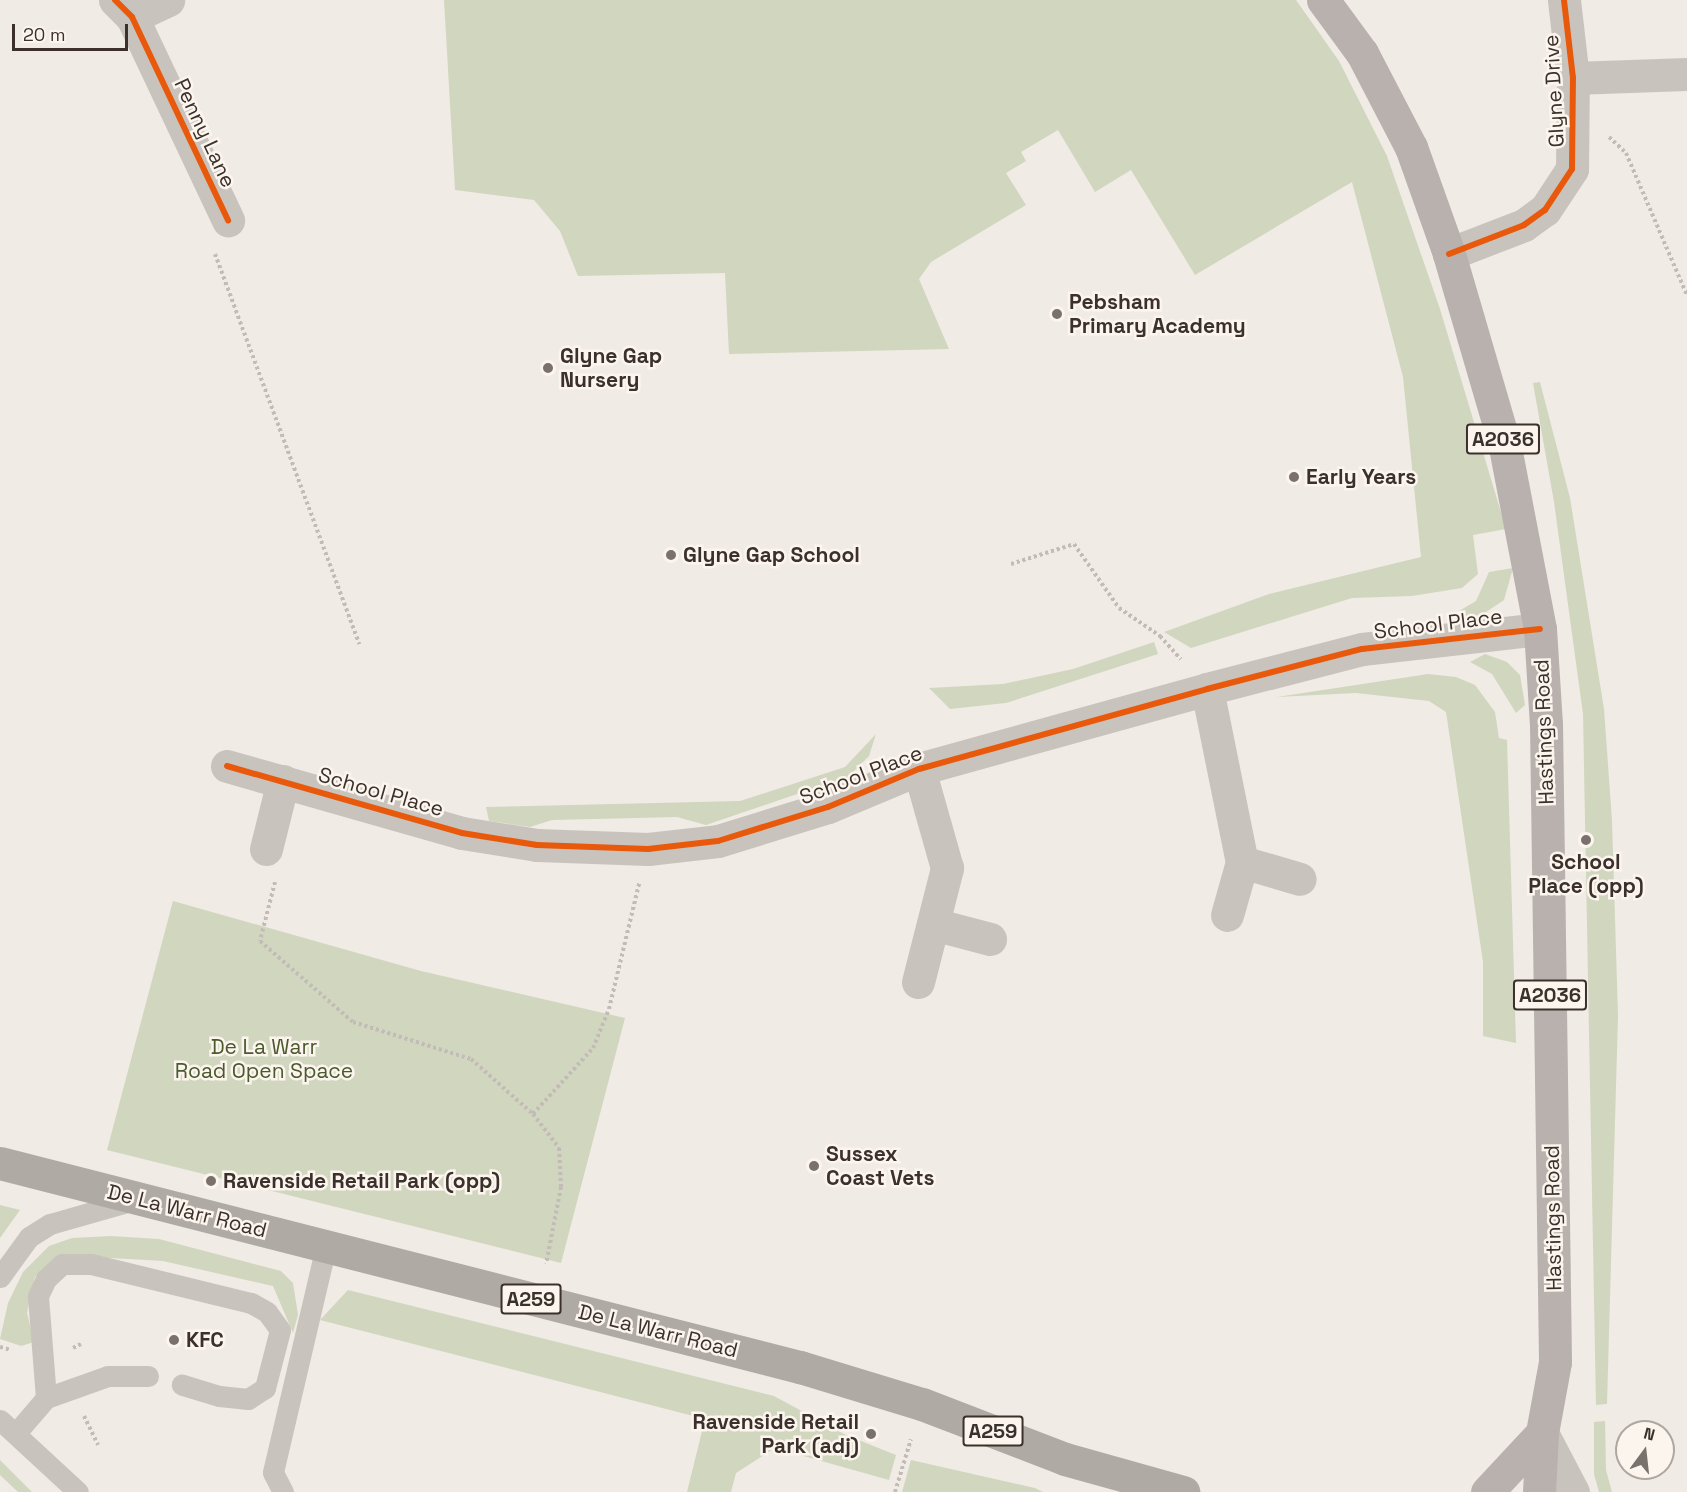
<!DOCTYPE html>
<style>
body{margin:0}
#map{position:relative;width:1687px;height:1492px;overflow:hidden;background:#f0ebe5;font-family:"Space Grotesk",sans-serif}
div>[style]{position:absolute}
.green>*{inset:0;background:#d1d6bf}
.path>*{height:4px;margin-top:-2px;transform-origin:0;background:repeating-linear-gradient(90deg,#c2bbb6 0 3px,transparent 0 6px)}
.lane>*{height:21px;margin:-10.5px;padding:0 10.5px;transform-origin:10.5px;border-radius:10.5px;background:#c9c3be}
.street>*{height:33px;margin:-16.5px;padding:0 16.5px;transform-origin:16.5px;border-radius:16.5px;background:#c9c3be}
.primary>*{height:33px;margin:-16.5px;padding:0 16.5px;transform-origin:16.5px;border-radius:16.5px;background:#b8b1ad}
.highway>*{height:33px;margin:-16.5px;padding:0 16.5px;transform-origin:16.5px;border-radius:16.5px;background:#afaaa4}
.cycleway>*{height:6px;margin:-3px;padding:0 3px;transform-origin:3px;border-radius:3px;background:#e8590c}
.dots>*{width:16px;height:16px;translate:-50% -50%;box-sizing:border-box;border:3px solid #fbf5ee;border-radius:50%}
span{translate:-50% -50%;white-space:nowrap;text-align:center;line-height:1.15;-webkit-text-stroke:5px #fbf5ee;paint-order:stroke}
.shield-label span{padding:2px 4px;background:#fbf5ee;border:2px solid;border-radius:4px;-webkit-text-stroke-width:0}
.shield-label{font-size:20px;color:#3b302b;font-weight:700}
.street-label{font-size:21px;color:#3b302b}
.poi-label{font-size:21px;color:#3b302b;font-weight:700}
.left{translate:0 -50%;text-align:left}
.right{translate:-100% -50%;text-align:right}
.park-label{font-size:21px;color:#4a5a2e}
.north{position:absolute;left:1615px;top:1420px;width:60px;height:60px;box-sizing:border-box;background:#fbf5ee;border:2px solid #aea6a0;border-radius:50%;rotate:15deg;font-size:16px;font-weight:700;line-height:24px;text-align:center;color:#3b302b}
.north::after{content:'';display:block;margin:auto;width:21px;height:27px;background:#7a716c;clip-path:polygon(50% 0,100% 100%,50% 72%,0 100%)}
.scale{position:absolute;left:12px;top:24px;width:116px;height:27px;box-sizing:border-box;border:3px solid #3b302b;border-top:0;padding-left:8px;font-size:18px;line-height:21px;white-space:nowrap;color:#3b302b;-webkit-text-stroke:4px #fbf5ee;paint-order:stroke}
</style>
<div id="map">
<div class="green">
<i style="clip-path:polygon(444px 0,1296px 0,1339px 61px,1387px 156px,1440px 309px,1506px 529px,1473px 535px,1478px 574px,1462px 588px,1412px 596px,1352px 598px,1191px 648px,1164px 632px,1269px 594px,1421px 557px,1403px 377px,1352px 182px,1195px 275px,1131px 170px,1095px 192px,1058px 130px,1021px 152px,1026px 161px,1006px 173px,1026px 205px,931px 262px,919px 279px,949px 349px,729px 354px,725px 273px,578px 276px,560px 231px,534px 200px,455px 190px)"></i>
<i style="clip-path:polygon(1540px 382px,1570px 498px,1604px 709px,1612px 820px,1618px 1016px,1607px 1404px,1596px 1405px,1583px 714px,1554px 502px,1533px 383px)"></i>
<i style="clip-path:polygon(1513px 568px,1504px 600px,1483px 614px,1460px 619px,1459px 611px,1476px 601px,1489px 572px)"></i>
<i style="clip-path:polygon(1154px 642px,1158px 654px,1006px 703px,950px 709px,929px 688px,1003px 684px,1073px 669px)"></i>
<i style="clip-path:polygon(1485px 654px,1507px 662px,1520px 675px,1525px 705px,1516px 713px,1492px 674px,1470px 662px)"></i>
<i style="clip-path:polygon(1428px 674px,1456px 677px,1475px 685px,1495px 712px,1499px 738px,1507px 740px,1516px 1043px,1483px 1036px,1483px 962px,1446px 712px,1429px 701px,1356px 693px,1277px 697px)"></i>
<i style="clip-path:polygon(876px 734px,869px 756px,850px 775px,850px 785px,826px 794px,803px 792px,706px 825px,677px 817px,552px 820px,530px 827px,489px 821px,486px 807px,740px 801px,845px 767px)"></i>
<i style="clip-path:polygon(173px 901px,421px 971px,625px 1018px,561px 1263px,107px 1150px)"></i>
<i style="clip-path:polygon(0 1205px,20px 1210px,0 1238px)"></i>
<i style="clip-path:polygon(111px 1236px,159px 1239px,281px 1271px,293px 1283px,298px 1315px,293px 1333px,273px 1286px,163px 1261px,58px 1255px,35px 1277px,27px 1313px,34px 1342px,21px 1346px,0 1339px,8px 1303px,23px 1272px,49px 1246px,72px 1238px)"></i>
<i style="clip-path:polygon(348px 1290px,774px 1396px,846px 1435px,896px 1455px,889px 1480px,775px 1448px,736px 1473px,731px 1492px,687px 1492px,705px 1419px,320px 1320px)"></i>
<i style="clip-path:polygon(1605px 1421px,1606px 1470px,1612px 1492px,1599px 1492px,1594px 1474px,1594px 1422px)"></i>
<i style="clip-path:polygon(0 1460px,32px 1492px,18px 1492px,0 1475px)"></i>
<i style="clip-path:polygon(911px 1460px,1035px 1488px,1043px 1492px,902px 1492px)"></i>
</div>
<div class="path">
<i style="left:1609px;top:137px;width:23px;rotate:43deg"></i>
<i style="left:1626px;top:153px;width:155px;rotate:66.8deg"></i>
<i style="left:215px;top:254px;width:416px;rotate:69.7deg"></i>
<i style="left:1011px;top:564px;width:66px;rotate:-17.6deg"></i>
<i style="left:1074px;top:544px;width:78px;rotate:54.9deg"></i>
<i style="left:1119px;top:608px;width:50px;rotate:34.3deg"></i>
<i style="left:1160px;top:636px;width:31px;rotate:48deg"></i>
<i style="left:275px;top:882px;width:61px;rotate:104.3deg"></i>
<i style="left:260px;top:941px;width:123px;rotate:41.1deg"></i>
<i style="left:353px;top:1022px;width:124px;rotate:17.4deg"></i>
<i style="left:471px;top:1059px;width:83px;rotate:41.6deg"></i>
<i style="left:533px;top:1114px;width:43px;rotate:52.6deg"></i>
<i style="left:559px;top:1148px;width:39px;rotate:87deg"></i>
<i style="left:561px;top:1187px;width:78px;rotate:101deg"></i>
<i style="left:533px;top:1114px;width:89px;rotate:-47.7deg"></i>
<i style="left:593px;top:1048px;width:42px;rotate:-67.7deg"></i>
<i style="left:609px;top:1009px;width:129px;rotate:-76.5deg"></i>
<i style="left:0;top:1347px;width:11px;rotate:15deg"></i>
<i style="left:73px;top:1348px;width:9px;rotate:-27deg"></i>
<i style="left:84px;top:1416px;width:32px;rotate:64deg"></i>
<i style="left:895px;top:1492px;width:55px;rotate:-73.2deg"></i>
</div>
<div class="lane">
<i style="left:0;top:1277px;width:49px;rotate:-54.1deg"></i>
<i style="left:29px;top:1237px;width:25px;rotate:-32deg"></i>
<i style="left:50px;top:1224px;width:87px;rotate:-15.9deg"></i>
<i style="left:46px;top:1398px;width:102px;rotate:-94.5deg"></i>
<i style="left:38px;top:1296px;width:19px;rotate:-65deg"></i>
<i style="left:46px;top:1279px;width:22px;rotate:-43deg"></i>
<i style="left:62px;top:1264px;width:29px"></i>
<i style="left:91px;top:1264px;width:165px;rotate:13.7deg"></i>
<i style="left:251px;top:1303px;width:18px;rotate:29deg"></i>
<i style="left:267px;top:1312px;width:22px;rotate:54deg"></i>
<i style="left:280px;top:1330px;width:60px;rotate:104.5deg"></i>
<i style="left:265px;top:1388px;width:20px;rotate:147deg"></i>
<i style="left:248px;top:1399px;width:29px;rotate:-174deg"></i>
<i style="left:219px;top:1396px;width:39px;rotate:-163deg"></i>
<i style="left:0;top:1420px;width:106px;rotate:42.7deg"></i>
<i style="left:16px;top:1433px;width:46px;rotate:-49.4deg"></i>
<i style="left:46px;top:1398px;width:66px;rotate:-19.5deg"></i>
<i style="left:108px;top:1376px;width:40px"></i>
<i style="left:283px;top:1492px;width:22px;rotate:-117deg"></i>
<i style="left:273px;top:1472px;width:232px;rotate:-76.8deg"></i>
</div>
<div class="street">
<i style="left:115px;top:0;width:24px;rotate:45deg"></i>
<i style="left:132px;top:17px;width:225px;rotate:64.7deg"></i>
<i style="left:132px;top:17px;width:40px;rotate:-25deg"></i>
<i style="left:1573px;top:78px;width:114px;rotate:-2deg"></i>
<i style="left:1449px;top:254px;width:80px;rotate:-21.1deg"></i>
<i style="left:1524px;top:225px;width:26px;rotate:-36deg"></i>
<i style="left:1545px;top:210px;width:49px;rotate:-56.6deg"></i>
<i style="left:1572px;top:169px;width:91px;rotate:-89.4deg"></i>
<i style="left:1573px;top:78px;width:79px;rotate:-96.6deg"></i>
<i style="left:1207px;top:689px;width:177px;rotate:78.6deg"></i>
<i style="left:1242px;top:862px;width:55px;rotate:105.8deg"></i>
<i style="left:227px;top:766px;width:244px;rotate:15.9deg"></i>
<i style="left:462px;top:833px;width:76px;rotate:9.1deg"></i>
<i style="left:537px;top:845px;width:111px;rotate:2.1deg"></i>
<i style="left:648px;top:849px;width:70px;rotate:-6.5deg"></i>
<i style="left:718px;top:841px;width:115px;rotate:-17.2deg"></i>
<i style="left:828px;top:807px;width:99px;rotate:-22.7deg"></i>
<i style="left:919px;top:769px;width:299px;rotate:-15.5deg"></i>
<i style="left:1207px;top:689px;width:160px;rotate:-14.5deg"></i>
<i style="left:1362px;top:649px;width:179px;rotate:-6.4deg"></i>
<i style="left:266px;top:849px;width:70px;rotate:-76deg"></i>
<i style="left:1242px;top:862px;width:60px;rotate:16.3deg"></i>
<i style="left:933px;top:924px;width:59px;rotate:14.7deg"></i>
<i style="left:918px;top:982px;width:118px;rotate:-75.7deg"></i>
<i style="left:947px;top:868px;width:103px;rotate:-105.8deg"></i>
<i style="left:1542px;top:1433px;width:67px;rotate:62.3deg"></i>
</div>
<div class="primary">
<i style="left:1323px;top:0;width:66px;rotate:53.7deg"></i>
<i style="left:1362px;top:53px;width:106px;rotate:62.5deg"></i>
<i style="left:1411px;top:147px;width:114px;rotate:70.4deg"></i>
<i style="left:1449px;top:254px;width:196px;rotate:73.7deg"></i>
<i style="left:1504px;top:442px;width:190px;rotate:79.1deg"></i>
<i style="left:1540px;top:629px;width:95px;rotate:86.4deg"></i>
<i style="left:1546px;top:724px;width:638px;rotate:89.19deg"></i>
<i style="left:1555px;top:1362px;width:72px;rotate:100.4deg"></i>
<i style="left:1542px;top:1433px;width:59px;rotate:92.9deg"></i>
<i style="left:1487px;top:1492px;width:81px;rotate:-47deg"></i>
</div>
<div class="highway">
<i style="left:0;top:1163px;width:826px;rotate:14.31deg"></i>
<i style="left:800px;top:1367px;width:127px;rotate:16.9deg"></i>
<i style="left:922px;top:1404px;width:153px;rotate:21deg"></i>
<i style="left:1065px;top:1459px;width:123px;rotate:15.6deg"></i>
</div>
<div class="cycleway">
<i style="left:115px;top:0;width:24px;rotate:45deg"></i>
<i style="left:132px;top:17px;width:225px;rotate:64.7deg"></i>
<i style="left:1449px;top:254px;width:80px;rotate:-21.1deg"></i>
<i style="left:1524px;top:225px;width:26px;rotate:-36deg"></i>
<i style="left:1545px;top:210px;width:49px;rotate:-56.6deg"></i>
<i style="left:1572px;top:169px;width:91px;rotate:-89.4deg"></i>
<i style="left:1573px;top:78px;width:79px;rotate:-96.6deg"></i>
<i style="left:227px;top:766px;width:244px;rotate:15.9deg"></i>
<i style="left:462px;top:833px;width:76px;rotate:9.1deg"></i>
<i style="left:537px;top:845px;width:111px;rotate:2.1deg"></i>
<i style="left:648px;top:849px;width:70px;rotate:-6.5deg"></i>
<i style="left:718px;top:841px;width:115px;rotate:-17.2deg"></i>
<i style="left:828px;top:807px;width:99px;rotate:-22.7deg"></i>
<i style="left:919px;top:769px;width:299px;rotate:-15.5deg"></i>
<i style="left:1207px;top:689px;width:160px;rotate:-14.5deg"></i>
<i style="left:1362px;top:649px;width:179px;rotate:-6.4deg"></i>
</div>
<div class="dots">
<i style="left:1057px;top:314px;background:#7a716c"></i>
<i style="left:548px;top:368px;background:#7a716c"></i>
<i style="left:1294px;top:477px;background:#7a716c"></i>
<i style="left:671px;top:555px;background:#7a716c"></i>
<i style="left:1586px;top:840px;background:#7a716c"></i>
<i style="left:814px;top:1166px;background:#7a716c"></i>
<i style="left:211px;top:1181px;background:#7a716c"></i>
<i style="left:174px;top:1340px;background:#7a716c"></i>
<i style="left:871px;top:1434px;background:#7a716c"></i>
</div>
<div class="shield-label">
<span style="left:1503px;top:439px">A2036</span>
<span style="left:1550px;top:995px">A2036</span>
<span style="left:531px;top:1299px">A259</span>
<span style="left:993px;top:1431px">A259</span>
</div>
<div class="street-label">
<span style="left:1554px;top:91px;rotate:-93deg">Glyne Drive</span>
<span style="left:205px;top:133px;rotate:65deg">Penny Lane</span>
<span style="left:1438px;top:624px;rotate:-7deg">School Place</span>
<span style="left:1544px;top:732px;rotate:-92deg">Hastings Road</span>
<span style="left:861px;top:775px;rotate:-21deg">School Place</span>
<span style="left:381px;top:792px;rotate:16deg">School Place</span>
<span style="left:187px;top:1211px;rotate:14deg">De La Warr Road</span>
<span style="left:1553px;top:1218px;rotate:-91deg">Hastings Road</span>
<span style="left:658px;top:1331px;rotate:14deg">De La Warr Road</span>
</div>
<div class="poi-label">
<span class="left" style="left:1069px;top:314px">Pebsham<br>Primary Academy</span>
<span class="left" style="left:560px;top:368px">Glyne Gap<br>Nursery</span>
<span class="left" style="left:1306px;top:477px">Early Years</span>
<span class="left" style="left:683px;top:555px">Glyne Gap School</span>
<span style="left:1586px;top:874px">School<br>Place (opp)</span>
<span class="left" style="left:826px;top:1166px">Sussex<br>Coast Vets</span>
<span class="left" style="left:223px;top:1181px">Ravenside Retail Park (opp)</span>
<span class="left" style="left:186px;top:1340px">KFC</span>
<span class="right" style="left:859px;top:1434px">Ravenside Retail<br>Park (adj)</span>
</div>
<div class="park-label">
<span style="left:264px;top:1059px">De La Warr<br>Road Open Space</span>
</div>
<div class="north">N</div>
<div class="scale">20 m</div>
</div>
